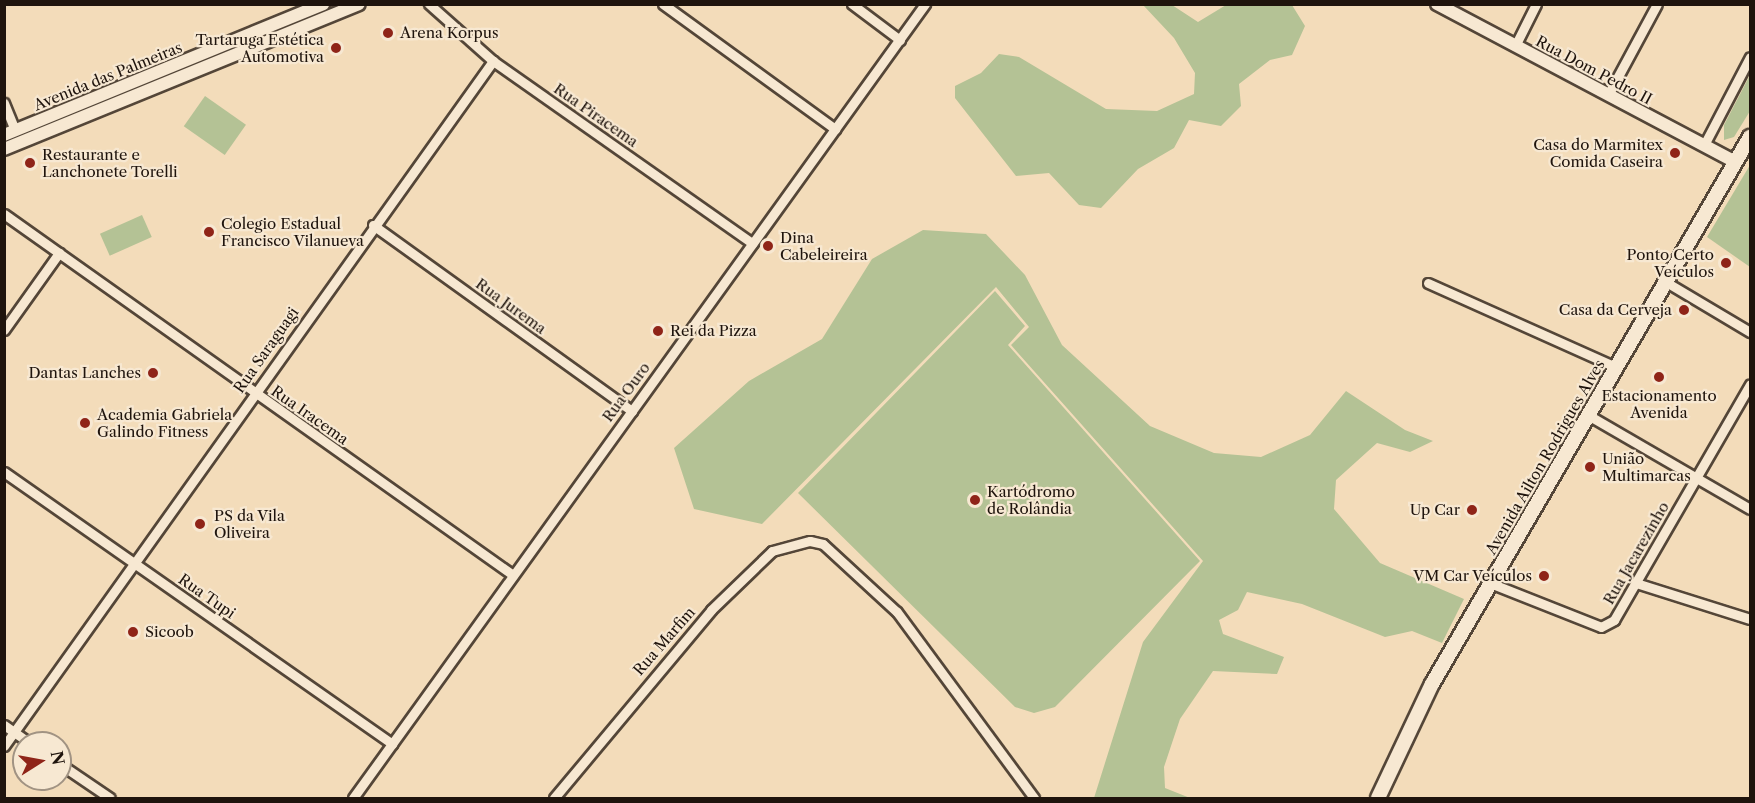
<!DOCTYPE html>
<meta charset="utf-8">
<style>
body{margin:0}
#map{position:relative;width:1755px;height:803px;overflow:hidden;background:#f3dcba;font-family:"Libre Caslon Text",serif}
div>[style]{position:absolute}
.green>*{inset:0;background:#b4c295;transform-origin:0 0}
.roads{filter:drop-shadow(2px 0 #544638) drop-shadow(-2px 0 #544638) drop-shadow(0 2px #544638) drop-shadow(0 -2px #544638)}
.minor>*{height:9px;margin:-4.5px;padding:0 4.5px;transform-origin:4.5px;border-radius:4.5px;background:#f7e8d2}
.tertiary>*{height:12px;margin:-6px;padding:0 6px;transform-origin:6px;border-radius:6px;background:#f7e8d2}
.secondary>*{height:14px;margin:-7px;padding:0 7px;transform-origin:7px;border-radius:7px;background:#f7e8d2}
.dots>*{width:16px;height:16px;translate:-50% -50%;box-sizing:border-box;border:3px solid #f7e8d2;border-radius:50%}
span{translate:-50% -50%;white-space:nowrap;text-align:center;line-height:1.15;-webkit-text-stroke:4.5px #f7e8d2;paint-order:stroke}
.poi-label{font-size:15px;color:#1f140d}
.left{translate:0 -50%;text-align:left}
.right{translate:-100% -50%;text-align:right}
.street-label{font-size:15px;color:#1f140d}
.frame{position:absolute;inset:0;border:6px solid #1f140d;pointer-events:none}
.north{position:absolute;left:12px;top:731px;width:60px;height:60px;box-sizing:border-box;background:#f7e8d2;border:2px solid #a19383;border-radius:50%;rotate:79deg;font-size:16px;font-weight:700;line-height:24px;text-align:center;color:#1f140d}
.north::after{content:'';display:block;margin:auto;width:21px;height:27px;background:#8f2418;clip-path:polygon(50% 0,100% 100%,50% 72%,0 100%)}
</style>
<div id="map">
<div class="green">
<i style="clip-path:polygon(1143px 5px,1172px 5px,1198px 22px,1226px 5px,1292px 5px,1305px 26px,1292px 55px,1270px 60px,1239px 84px,1241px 106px,1221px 126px,1189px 120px,1174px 148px,1138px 169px,1101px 208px,1079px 205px,1049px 173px,1016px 176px,955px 98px,955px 86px,981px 73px,999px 54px,1019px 57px,1106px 109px,1157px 111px,1194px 94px,1195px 73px,1174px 38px)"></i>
<i style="clip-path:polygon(1750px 75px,1750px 111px,1734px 137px,1724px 140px,1724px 125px)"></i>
<i style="left:205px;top:96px;width:50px;height:37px;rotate:35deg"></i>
<i style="clip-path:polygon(1750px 165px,1750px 267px,1707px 237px)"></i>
<i style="left:142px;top:215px;width:24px;height:46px;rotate:66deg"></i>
<i style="clip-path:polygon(923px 230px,986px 234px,1025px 275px,1062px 345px,1150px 426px,1214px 453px,1261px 457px,1310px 435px,1346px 391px,1405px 430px,1433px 441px,1410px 452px,1377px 443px,1336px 480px,1334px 509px,1380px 563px,1464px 599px,1442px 643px,1412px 631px,1385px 637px,1302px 604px,1247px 592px,1238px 610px,1219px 620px,1223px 634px,1284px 657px,1277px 674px,1213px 671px,1180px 719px,1164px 767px,1165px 788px,1190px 798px,1094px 798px,1143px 642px,1203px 561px,1011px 345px,1029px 327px,996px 287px,762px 524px,694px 509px,674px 448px,749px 381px,822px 339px,872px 259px)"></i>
<i style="clip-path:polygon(995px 291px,1025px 326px,1008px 345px,1200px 561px,1055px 707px,1034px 713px,1015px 707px,798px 493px)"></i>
</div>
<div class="roads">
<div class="minor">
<i style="left:429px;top:4px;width:86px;rotate:41.7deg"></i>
<i style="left:493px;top:61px;width:317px;rotate:35.1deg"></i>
<i style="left:663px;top:4px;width:213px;rotate:36deg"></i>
<i style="left:852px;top:4px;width:60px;rotate:36.9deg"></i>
<i style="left:1515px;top:46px;width:47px;rotate:-63.4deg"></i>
<i style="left:1608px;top:95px;width:103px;rotate:-61.7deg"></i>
<i style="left:4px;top:103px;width:29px;rotate:68deg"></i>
<i style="left:1704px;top:145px;width:99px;rotate:-62.4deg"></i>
<i style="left:4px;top:214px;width:624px;rotate:35.35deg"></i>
<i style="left:373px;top:225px;width:319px;rotate:35.7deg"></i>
<i style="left:1666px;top:282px;width:98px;rotate:30.8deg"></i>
<i style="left:1428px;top:283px;width:206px;rotate:24.1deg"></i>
<i style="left:4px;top:330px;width:95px;rotate:-54.5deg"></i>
<i style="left:1588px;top:415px;width:187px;rotate:30.1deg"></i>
<i style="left:4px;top:472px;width:474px;rotate:35deg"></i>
<i style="left:1490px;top:583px;width:119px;rotate:21.6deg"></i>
<i style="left:1601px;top:627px;width:15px;rotate:-28deg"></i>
<i style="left:1614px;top:620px;width:272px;rotate:-60deg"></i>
<i style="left:1636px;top:583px;width:120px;rotate:17.5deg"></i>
<i style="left:4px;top:725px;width:32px;rotate:35deg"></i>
<i style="left:4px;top:746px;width:842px;rotate:-54.48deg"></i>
<i style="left:60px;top:764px;width:60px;rotate:34.2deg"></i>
<i style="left:353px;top:798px;width:979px;rotate:-54.23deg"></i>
<i style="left:554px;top:798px;width:245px;rotate:-50.1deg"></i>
<i style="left:711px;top:610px;width:85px;rotate:-44deg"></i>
<i style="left:772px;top:551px;width:39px;rotate:-15deg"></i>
<i style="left:810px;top:541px;width:13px;rotate:13deg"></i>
<i style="left:823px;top:544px;width:100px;rotate:42.6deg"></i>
<i style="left:897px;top:612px;width:231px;rotate:53.6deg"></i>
</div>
<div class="tertiary">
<i style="left:1437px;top:4px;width:338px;rotate:27.9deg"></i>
<i style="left:4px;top:135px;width:345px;rotate:-22.3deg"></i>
<i style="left:4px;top:149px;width:383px;rotate:-22.2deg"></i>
</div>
<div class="secondary">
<i style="left:1378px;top:798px;width:126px;rotate:-64.7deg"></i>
<i style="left:1432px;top:684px;width:633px;rotate:-59.83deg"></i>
</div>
</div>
<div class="dots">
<i style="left:388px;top:33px;background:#8f2418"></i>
<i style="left:336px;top:48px;background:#8f2418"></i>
<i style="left:1675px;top:153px;background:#8f2418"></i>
<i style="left:30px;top:163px;background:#8f2418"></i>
<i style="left:209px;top:232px;background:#8f2418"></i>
<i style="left:768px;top:246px;background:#8f2418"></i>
<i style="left:1726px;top:263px;background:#8f2418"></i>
<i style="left:1684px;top:310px;background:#8f2418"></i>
<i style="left:658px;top:331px;background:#8f2418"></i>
<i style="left:153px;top:373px;background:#8f2418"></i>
<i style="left:1659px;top:377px;background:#8f2418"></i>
<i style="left:85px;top:423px;background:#8f2418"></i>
<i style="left:1590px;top:467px;background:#8f2418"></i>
<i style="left:975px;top:500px;background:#8f2418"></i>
<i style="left:1472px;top:510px;background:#8f2418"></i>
<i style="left:200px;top:524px;background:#8f2418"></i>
<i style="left:1544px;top:576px;background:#8f2418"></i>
<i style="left:133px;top:632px;background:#8f2418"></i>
</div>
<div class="poi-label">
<span class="left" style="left:400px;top:33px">Arena Korpus</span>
<span class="right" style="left:324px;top:48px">Tartaruga Estética<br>Automotiva</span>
<span class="right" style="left:1663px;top:153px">Casa do Marmitex<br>Comida Caseira</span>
<span class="left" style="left:42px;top:163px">Restaurante e<br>Lanchonete Torelli</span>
<span class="left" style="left:221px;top:232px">Colegio Estadual<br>Francisco Vilanueva</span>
<span class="left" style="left:780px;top:246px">Dina<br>Cabeleireira</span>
<span class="right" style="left:1714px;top:263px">Ponto Certo<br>Veículos</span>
<span class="right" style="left:1672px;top:310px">Casa da Cerveja</span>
<span class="left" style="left:670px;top:331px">Rei da Pizza</span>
<span class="right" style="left:141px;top:373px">Dantas Lanches</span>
<span style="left:1659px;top:404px">Estacionamento<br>Avenida</span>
<span class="left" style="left:97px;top:423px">Academia Gabriela<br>Galindo Fitness</span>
<span class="left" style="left:1602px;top:467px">União<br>Multimarcas</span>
<span class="left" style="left:987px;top:500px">Kartódromo<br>de Rolândia</span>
<span class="right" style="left:1460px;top:510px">Up Car</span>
<span class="left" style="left:214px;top:524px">PS da Vila<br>Oliveira</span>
<span class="right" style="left:1532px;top:576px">VM Car Veículos</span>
<span class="left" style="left:145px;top:632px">Sicoob</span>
</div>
<div class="street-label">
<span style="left:1594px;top:70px;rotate:28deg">Rua Dom Pedro II</span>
<span style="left:108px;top:76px;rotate:-22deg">Avenida das Palmeiras</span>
<span style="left:596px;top:115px;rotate:35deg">Rua Piracema</span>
<span style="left:511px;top:306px;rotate:36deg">Rua Jurema</span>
<span style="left:266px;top:350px;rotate:-55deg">Rua Saraguagi</span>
<span style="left:626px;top:392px;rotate:-54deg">Rua Ouro</span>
<span style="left:310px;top:415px;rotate:35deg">Rua Iracema</span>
<span style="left:1545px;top:457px;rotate:-60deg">Avenida Ailton Rodrigues Alves</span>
<span style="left:1636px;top:553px;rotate:-60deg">Rua Jacarezinho</span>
<span style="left:207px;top:596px;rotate:35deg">Rua Tupi</span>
<span style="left:664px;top:641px;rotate:-49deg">Rua Marfim</span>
</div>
<div class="frame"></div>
<div class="north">N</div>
</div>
